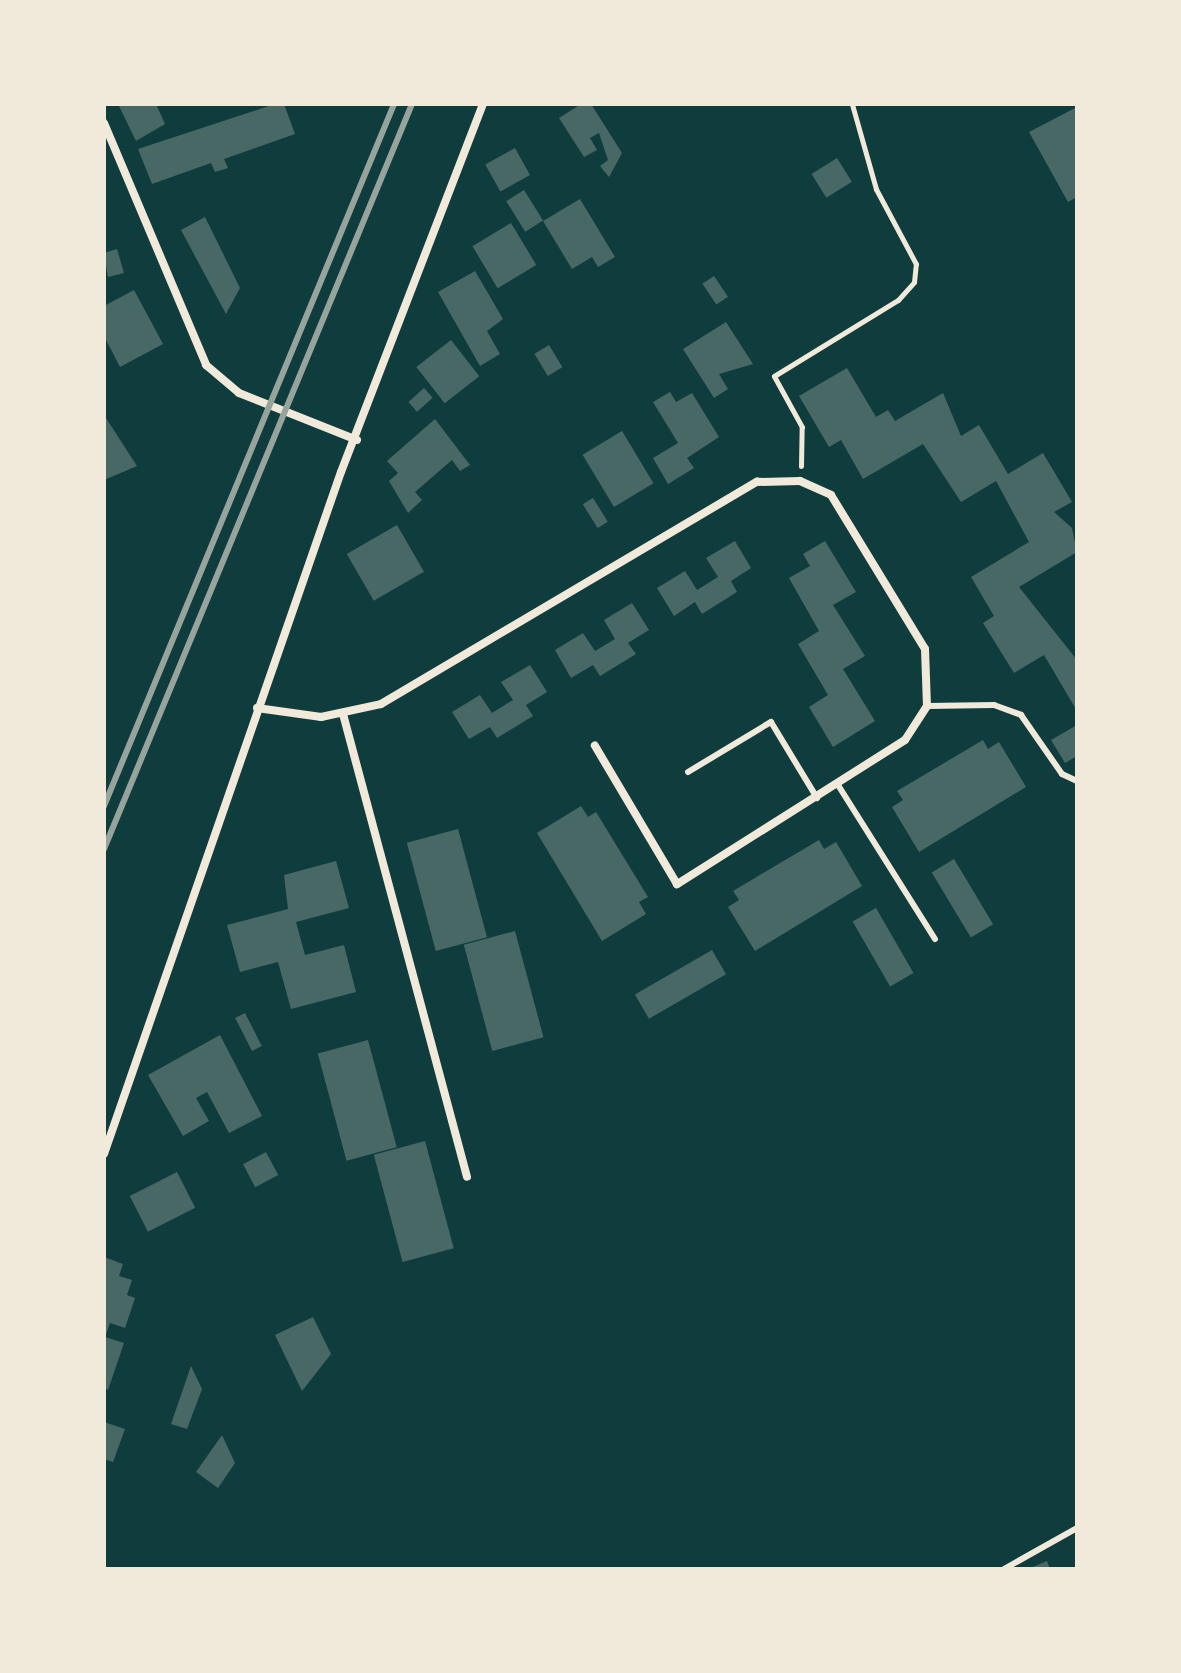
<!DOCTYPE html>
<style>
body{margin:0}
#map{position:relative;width:1181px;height:1673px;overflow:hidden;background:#0f3d3e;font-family:"IBM Plex Sans",sans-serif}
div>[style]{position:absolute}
.building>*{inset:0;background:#486865;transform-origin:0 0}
.path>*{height:5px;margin:-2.5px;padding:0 2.5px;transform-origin:2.5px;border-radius:2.5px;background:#f1e9da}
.service>*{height:6px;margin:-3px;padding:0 3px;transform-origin:3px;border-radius:3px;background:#f1e9da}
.minor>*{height:8px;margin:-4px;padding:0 4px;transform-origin:4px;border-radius:4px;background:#f1e9da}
.rail>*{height:6px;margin:-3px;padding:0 3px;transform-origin:3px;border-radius:3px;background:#97a49c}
span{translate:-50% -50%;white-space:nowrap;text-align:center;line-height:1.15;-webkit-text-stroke:8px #f1e9da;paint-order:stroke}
.frame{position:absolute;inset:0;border:106px solid #f1e9da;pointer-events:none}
</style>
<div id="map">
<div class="building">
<i style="clip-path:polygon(118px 104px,156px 104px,165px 124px,136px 141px)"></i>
<i style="clip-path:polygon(275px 104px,284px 104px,295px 134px,224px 159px,228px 168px,215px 172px,211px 163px,152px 184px,138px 149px)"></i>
<i style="clip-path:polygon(581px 104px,591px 104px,622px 153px,609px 177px,600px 166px,608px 160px,599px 133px,590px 138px,597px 150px,584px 157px,559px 118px)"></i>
<i style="clip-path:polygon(1077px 107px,1077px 197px,1068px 202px,1029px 132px)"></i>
<i style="left:515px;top:148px;width:31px;height:34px;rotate:61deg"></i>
<i style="left:837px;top:158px;width:28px;height:30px;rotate:58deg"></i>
<i style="left:524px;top:190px;width:36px;height:21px;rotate:58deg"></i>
<i style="clip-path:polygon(580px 199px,615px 257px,598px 267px,592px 257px,572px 269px,543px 221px)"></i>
<i style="clip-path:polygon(205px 217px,240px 288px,226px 314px,181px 230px)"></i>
<i style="left:511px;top:223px;width:49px;height:45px;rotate:59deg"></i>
<i style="clip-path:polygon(117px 249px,124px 273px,108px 277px,104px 253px)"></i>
<i style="clip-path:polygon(475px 271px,503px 319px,487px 331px,500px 354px,480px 366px,438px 292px)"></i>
<i style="left:714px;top:276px;width:25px;height:14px;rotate:56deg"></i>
<i style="clip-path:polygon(134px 290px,163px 344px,120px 367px,104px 336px,104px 306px)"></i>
<i style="clip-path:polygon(726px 322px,753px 364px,719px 374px,728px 389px,714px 398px,683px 349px)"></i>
<i style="left:451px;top:340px;width:46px;height:44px;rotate:52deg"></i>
<i style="left:549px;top:345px;width:26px;height:17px;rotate:59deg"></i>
<i style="clip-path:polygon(847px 368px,876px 417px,888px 410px,895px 421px,943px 393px,961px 436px,979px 425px,1008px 474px,1043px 453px,1072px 502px,1054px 512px,1072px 528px,1077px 552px,1019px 587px,1077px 660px,1077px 711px,1044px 655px,1014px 673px,983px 623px,994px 616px,971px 577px,1029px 542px,996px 481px,961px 502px,923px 444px,863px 479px,841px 440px,829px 447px,799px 396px)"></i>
<i style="left:424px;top:388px;width:13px;height:21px;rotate:48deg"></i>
<i style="clip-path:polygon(670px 392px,676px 402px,692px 393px,719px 437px,687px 458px,694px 468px,668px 484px,653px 458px,678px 443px,653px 402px)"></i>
<i style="clip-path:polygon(104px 415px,137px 466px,104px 480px)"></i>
<i style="clip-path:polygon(435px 419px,470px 465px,460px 471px,452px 460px,415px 492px,422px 500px,408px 513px,389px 481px,398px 473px,387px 461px)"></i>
<i style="left:622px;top:431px;width:61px;height:46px;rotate:59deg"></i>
<i style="left:593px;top:498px;width:28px;height:12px;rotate:58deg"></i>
<i style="left:397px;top:525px;width:54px;height:58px;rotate:60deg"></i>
<i style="clip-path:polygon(735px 541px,751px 568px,731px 581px,737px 592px,702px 614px,695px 602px,674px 616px,657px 588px,685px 571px,697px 590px,718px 577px,706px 558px)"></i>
<i style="clip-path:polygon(825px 541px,856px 592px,833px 605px,865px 656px,843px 669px,875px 721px,833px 747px,809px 707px,828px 695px,798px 644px,819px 631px,789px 578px,810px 566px,803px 554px)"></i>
<i style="clip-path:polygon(632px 603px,649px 630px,628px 643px,636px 654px,600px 676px,593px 665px,571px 678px,555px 650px,583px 633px,595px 651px,615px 639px,604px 620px)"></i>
<i style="clip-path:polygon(530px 665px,547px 692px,526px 705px,533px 716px,497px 738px,490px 727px,469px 739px,452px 712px,480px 695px,492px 713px,513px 700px,501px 682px)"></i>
<i style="clip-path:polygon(1077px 725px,1077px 756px,1065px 763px,1051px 740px)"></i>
<i style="clip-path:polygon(983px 740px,988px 749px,999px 742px,1026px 787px,919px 852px,892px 807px,903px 800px,897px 791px)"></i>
<i style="clip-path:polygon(581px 806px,588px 817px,596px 812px,648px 897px,639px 902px,646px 914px,602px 941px,537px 833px)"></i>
<i style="left:458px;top:829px;width:112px;height:53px;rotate:75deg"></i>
<i style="clip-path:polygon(819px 840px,824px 849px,836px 842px,862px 886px,755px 951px,728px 907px,739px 900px,733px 891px)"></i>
<i style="left:954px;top:859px;width:76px;height:26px;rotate:59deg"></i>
<i style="clip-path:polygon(336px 861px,349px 908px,296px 922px,305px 955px,344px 945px,356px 992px,291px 1009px,278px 962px,240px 972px,227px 925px,288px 909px,284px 875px)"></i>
<i style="left:876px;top:908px;width:75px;height:27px;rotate:60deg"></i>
<i style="left:515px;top:931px;width:110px;height:53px;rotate:75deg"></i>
<i style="left:712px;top:950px;width:28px;height:89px;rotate:60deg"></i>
<i style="left:245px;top:1013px;width:37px;height:11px;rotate:63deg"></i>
<i style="clip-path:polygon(220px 1035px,262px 1116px,229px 1133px,207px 1092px,196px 1098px,209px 1121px,183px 1136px,148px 1075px)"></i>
<i style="left:368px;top:1040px;width:111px;height:52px;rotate:75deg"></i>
<i style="left:425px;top:1141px;width:111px;height:53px;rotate:75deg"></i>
<i style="left:266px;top:1152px;width:26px;height:26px;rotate:62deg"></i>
<i style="left:177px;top:1172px;width:40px;height:53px;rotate:63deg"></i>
<i style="clip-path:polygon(104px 1257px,123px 1264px,119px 1276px,132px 1280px,127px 1295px,135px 1298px,125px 1328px,110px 1323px,105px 1337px,124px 1343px,108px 1390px,104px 1388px)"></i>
<i style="clip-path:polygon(313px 1317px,331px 1354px,302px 1391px,275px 1335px)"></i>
<i style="clip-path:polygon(191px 1366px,202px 1389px,187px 1429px,171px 1424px)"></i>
<i style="clip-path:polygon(104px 1422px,125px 1429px,113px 1462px,104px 1459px)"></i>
<i style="clip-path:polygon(222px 1435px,235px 1463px,218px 1488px,196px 1472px)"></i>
<i style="clip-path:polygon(1047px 1561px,1050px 1569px,1028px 1569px)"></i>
</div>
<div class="path">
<i style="left:801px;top:466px;width:39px;rotate:-89deg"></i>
<i style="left:802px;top:427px;width:58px;rotate:-118.8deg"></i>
<i style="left:774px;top:376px;width:145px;rotate:-31.5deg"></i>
<i style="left:898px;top:300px;width:24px;rotate:-48deg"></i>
<i style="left:914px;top:282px;width:18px;rotate:-84deg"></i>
<i style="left:916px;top:264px;width:85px;rotate:-118.1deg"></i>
<i style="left:876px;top:189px;width:88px;rotate:-105.8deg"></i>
</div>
<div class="service">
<i style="left:927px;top:706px;width:67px;rotate:-0.9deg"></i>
<i style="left:994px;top:705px;width:29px;rotate:20deg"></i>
<i style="left:1021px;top:715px;width:72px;rotate:55.2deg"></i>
<i style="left:1062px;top:774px;width:17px;rotate:25deg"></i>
<i style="left:688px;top:772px;width:97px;rotate:-31.1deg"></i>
<i style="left:771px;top:722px;width:89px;rotate:58.8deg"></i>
<i style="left:838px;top:785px;width:182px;rotate:57.8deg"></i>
<i style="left:1004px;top:1569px;width:84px;rotate:-29.3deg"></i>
</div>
<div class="minor">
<i style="left:104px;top:123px;width:263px;rotate:67.1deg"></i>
<i style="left:206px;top:365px;width:43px;rotate:40.3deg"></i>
<i style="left:239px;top:393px;width:127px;rotate:21.7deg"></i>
<i style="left:257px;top:708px;width:65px;rotate:8deg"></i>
<i style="left:321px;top:717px;width:61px;rotate:-12.2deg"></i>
<i style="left:381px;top:704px;width:437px;rotate:-30.6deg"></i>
<i style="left:757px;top:482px;width:43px;rotate:-1.3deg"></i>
<i style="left:800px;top:481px;width:34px;rotate:24deg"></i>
<i style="left:831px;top:495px;width:180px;rotate:58.6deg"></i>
<i style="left:925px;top:649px;width:57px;rotate:88deg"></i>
<i style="left:927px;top:706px;width:40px;rotate:122.9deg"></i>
<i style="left:905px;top:740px;width:270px;rotate:147.7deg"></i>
<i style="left:677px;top:884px;width:161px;rotate:-120.7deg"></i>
<i style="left:343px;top:714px;width:479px;rotate:75deg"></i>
<i style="left:104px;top:1154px;width:722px;rotate:-70.84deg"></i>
<i style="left:341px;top:472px;width:394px;rotate:-68.9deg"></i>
</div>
<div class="rail">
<i style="left:104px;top:806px;width:760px;rotate:-67.55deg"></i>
<i style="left:104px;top:849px;width:806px;rotate:-67.54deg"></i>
</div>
<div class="frame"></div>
</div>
